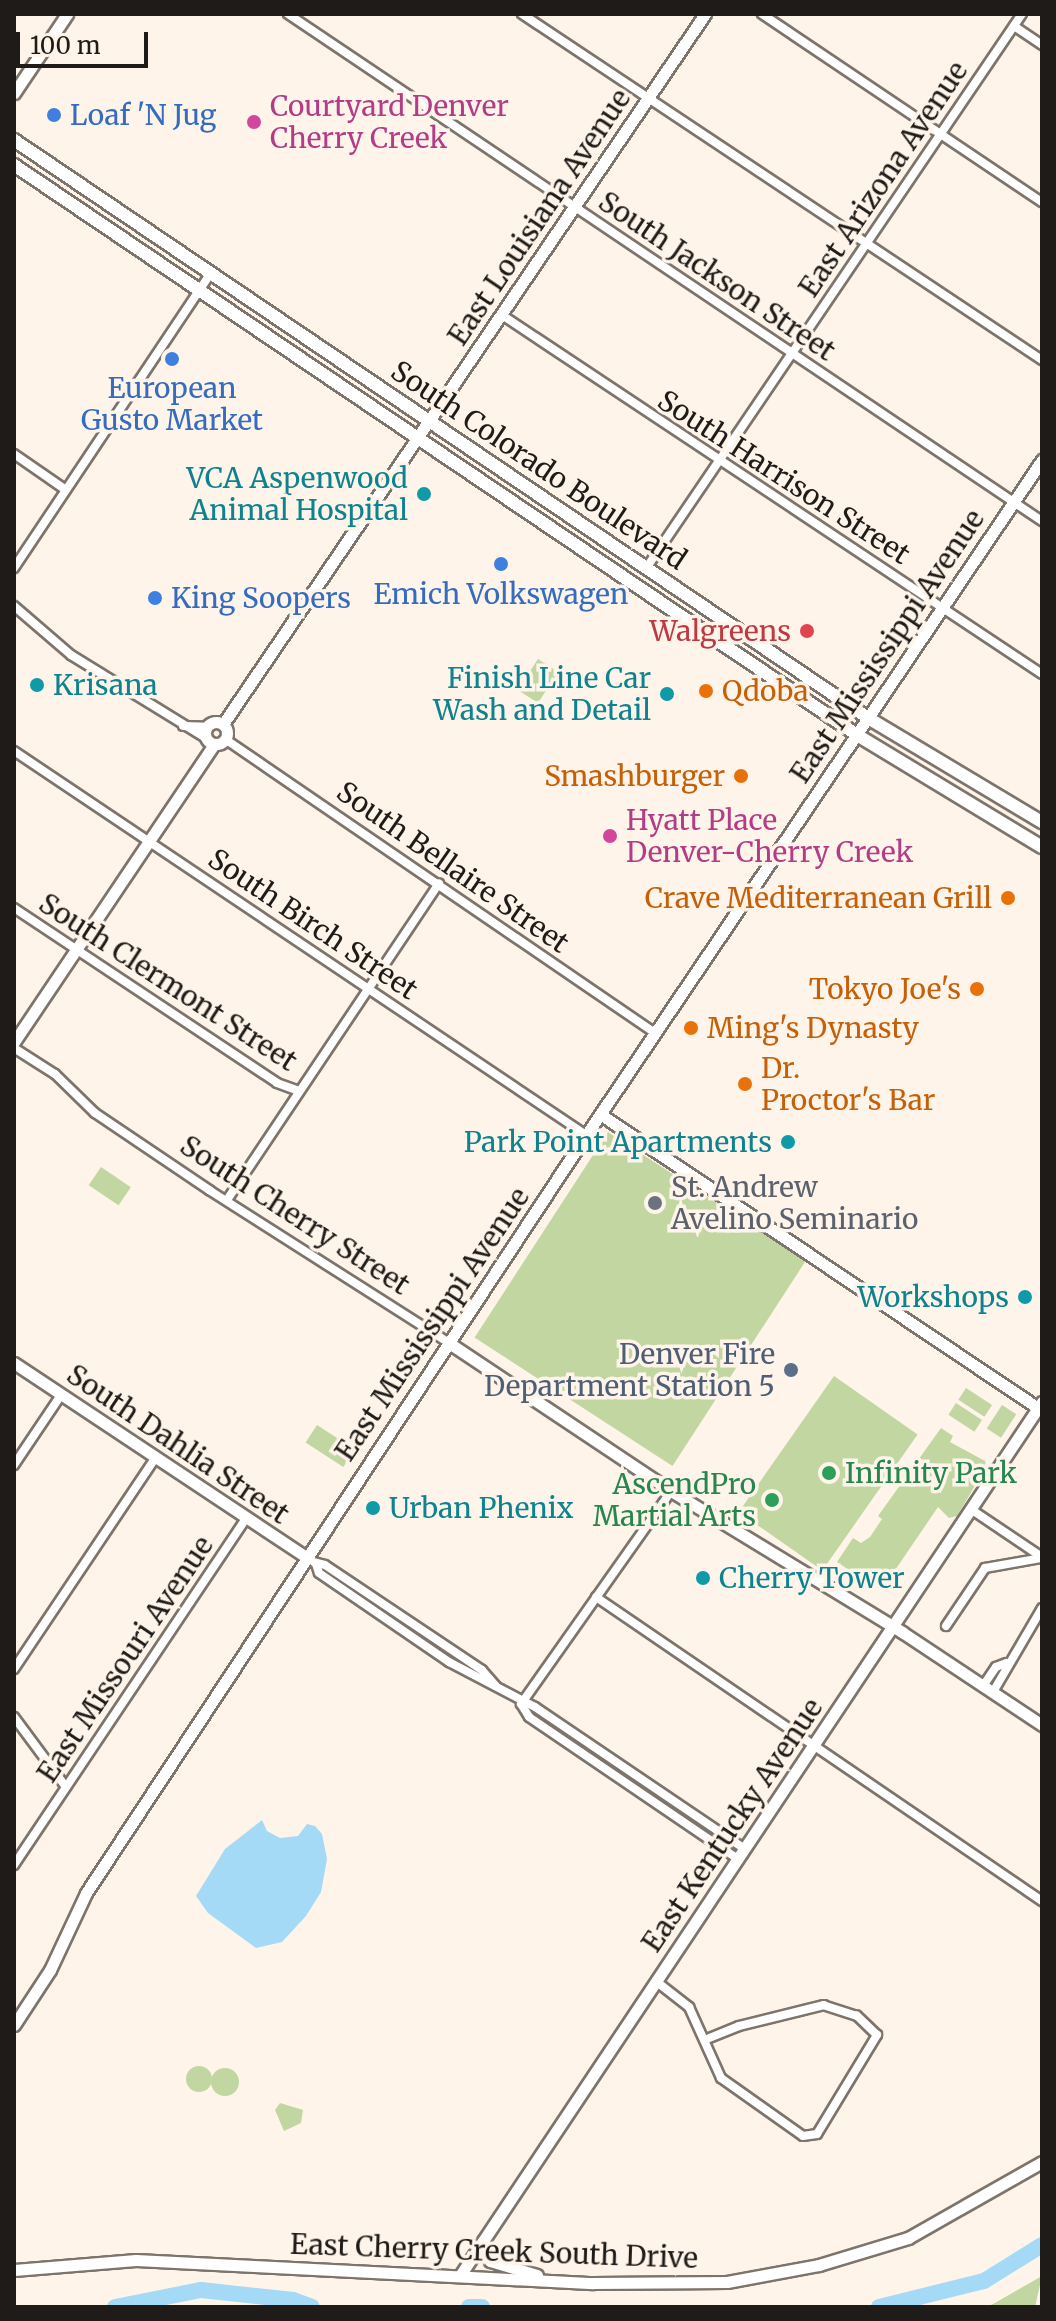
<!DOCTYPE html>
<style>
body{margin:0}
#map{position:relative;width:1056px;height:2321px;overflow:hidden;background:#fef4ea;font-family:Merriweather,serif}
div>[style]{position:absolute}
.green>*{inset:0;background:#c2d6a1;transform-origin:0 0}
.round{border-radius:50%}
.water>*{inset:0;background:#a5daf6}
.river>*{height:16px;margin:-8px;padding:0 8px;transform-origin:8px;border-radius:8px;background:#a5daf6}
.roads{filter:drop-shadow(2px 0 #7d746b) drop-shadow(-2px 0 #7d746b) drop-shadow(0 2px #7d746b) drop-shadow(0 -2px #7d746b)}
.street>*{height:8px;margin:-4px;padding:0 4px;transform-origin:4px;border-radius:4px;background:#fff}
.secondary>*{height:11px;margin:-5.5px;padding:0 5.5px;transform-origin:5.5px;border-radius:5.5px;background:#fff}
.secondary>.ring{margin:-5.5px;padding:0;box-sizing:content-box;background:none;border:11px solid #fff;border-radius:50%}
.primary>*{height:12px;margin:-6px;padding:0 6px;transform-origin:6px;border-radius:6px;background:#fff}
.dots>*{width:22px;height:22px;translate:-50% -50%;box-sizing:border-box;border:4px solid #fef4ea;border-radius:50%}
span{translate:-50% -50%;white-space:nowrap;text-align:center;line-height:1.15;-webkit-text-stroke:7px #fef4ea;paint-order:stroke}
.hotel-label{font-size:28px;color:#b23c85}
.left{translate:0 -50%;text-align:left}
.shop-label{font-size:28px;color:#366cbe}
.street-label{font-size:28px;color:#1f1b18}
.culture-label{font-size:28px;color:#0d838f}
.right{translate:-100% -50%;text-align:right}
.health-label{font-size:28px;color:#be3a42}
.food-label{font-size:28px;color:#c56008}
.worship-label{font-size:28px;color:#5b616d}
.service-label{font-size:28px;color:#4e5e75}
.leisure-label{font-size:28px;color:#27864d}
.frame{position:absolute;inset:0;border:16px solid #1f1b18;pointer-events:none}
.scale{position:absolute;left:16px;top:32px;width:132px;height:36px;box-sizing:border-box;border:4px solid #1f1b18;border-top:0;padding-left:10px;font-size:24px;line-height:28px;white-space:nowrap;color:#1f1b18;-webkit-text-stroke:6px #fef4ea;paint-order:stroke}
</style>
<div id="map">
<div class="green">
<i style="left:538px;top:659px;width:24px;height:37px;rotate:33deg"></i>
<i style="left:608px;top:1132px;width:236px;height:245px;rotate:33deg"></i>
<i style="left:101px;top:1167px;width:36px;height:22px;rotate:34deg"></i>
<i style="left:834px;top:1376px;width:102px;height:166px;rotate:35deg"></i>
<i style="left:966px;top:1388px;width:31px;height:14px;rotate:33deg"></i>
<i style="left:956px;top:1403px;width:31px;height:14px;rotate:33deg"></i>
<i style="left:1002px;top:1405px;width:17px;height:28px;rotate:33deg"></i>
<i style="left:317px;top:1425px;width:45px;height:21px;rotate:33deg"></i>
<i style="clip-path:polygon(941px 1428px,953px 1436px,950px 1442px,985px 1461px,986px 1467px,957px 1516px,949px 1518px,938px 1507px,887px 1582px,880px 1577px,873px 1586px,837px 1562px,853px 1538px,861px 1543px,870px 1537px,882px 1519px,878px 1516px)"></i>
<i class="round" style="left:186px;top:2066px;width:26px;height:26px"></i>
<i class="round" style="left:211px;top:2068px;width:28px;height:28px"></i>
<i style="clip-path:polygon(280px 2103px,303px 2110px,301px 2123px,284px 2131px,275px 2110px)"></i>
<i style="clip-path:polygon(1042px 2276px,1035px 2307px,986px 2307px,993px 2304px)"></i>
</div>
<div class="water">
<i style="clip-path:polygon(262px 1820px,267px 1831px,280px 1838px,298px 1836px,307px 1824px,315px 1826px,322px 1834px,327px 1859px,321px 1892px,306px 1916px,282px 1942px,256px 1948px,208px 1913px,196px 1896px,225px 1849px)"></i>
</div>
<div class="river">
<i style="left:115px;top:2307px;width:88px;rotate:-11.2deg"></i>
<i style="left:201px;top:2290px;width:93px;rotate:6.2deg"></i>
<i style="left:293px;top:2300px;width:20px;rotate:20deg"></i>
<i style="left:469px;top:2307px;width:13px"></i>
<i style="left:879px;top:2307px;width:108px;rotate:-13.9deg"></i>
<i style="left:984px;top:2281px;width:68px;rotate:-31.8deg"></i>
</div>
<div class="roads">
<div class="street">
<i style="left:288px;top:14px;width:909px;rotate:33.92deg"></i>
<i style="left:522px;top:14px;width:625px;rotate:33.64deg"></i>
<i style="left:762px;top:14px;width:337px;rotate:33.9deg"></i>
<i style="left:1014px;top:26px;width:34px;rotate:34deg"></i>
<i style="left:502px;top:315px;width:648px;rotate:33.62deg"></i>
<i style="left:14px;top:454px;width:63px;rotate:34.7deg"></i>
<i style="left:647px;top:567px;width:668px;rotate:-55.86deg"></i>
<i style="left:14px;top:568px;width:355px;rotate:-56.3deg"></i>
<i style="left:14px;top:606px;width:75px;rotate:40.7deg"></i>
<i style="left:71px;top:655px;width:158px;rotate:31.6deg"></i>
<i style="left:183px;top:726px;width:24px;rotate:2deg"></i>
<i style="left:225px;top:739px;width:521px;rotate:34.36deg"></i>
<i style="left:14px;top:751px;width:689px;rotate:33.87deg"></i>
<i style="left:14px;top:908px;width:316px;rotate:33.6deg"></i>
<i style="left:277px;top:1083px;width:23px;rotate:20deg"></i>
<i style="left:14px;top:1048px;width:49px;rotate:32.4deg"></i>
<i style="left:55px;top:1074px;width:56px;rotate:44.3deg"></i>
<i style="left:95px;top:1113px;width:138px;rotate:34deg"></i>
<i style="left:209px;top:1190px;width:285px;rotate:32.5deg"></i>
<i style="left:227px;top:1200px;width:381px;rotate:-56.2deg"></i>
<i style="left:14px;top:1465px;width:84px;rotate:-56.1deg"></i>
<i style="left:972px;top:1510px;width:84px;rotate:33.9deg"></i>
<i style="left:314px;top:1562px;width:11px;rotate:15deg"></i>
<i style="left:325px;top:1565px;width:189px;rotate:33.8deg"></i>
<i style="left:482px;top:1670px;width:21px;rotate:49deg"></i>
<i style="left:316px;top:1564px;width:9px;rotate:72deg"></i>
<i style="left:319px;top:1573px;width:158px;rotate:34.4deg"></i>
<i style="left:449px;top:1662px;width:97px;rotate:27.6deg"></i>
<i style="left:535px;top:1707px;width:254px;rotate:34.1deg"></i>
<i style="left:596px;top:1597px;width:540px;rotate:34.28deg"></i>
<i style="left:946px;top:1626px;width:70px;rotate:-56.1deg"></i>
<i style="left:985px;top:1568px;width:58px;rotate:-10deg"></i>
<i style="left:14px;top:1669px;width:254px;rotate:-56.2deg"></i>
<i style="left:983px;top:1686px;width:23px;rotate:-56deg"></i>
<i style="left:996px;top:1667px;width:11px;rotate:-22deg"></i>
<i style="left:993px;top:1692px;width:97px;rotate:-59.7deg"></i>
<i style="left:521px;top:1704px;width:15px;rotate:58deg"></i>
<i style="left:529px;top:1717px;width:253px;rotate:34.2deg"></i>
<i style="left:521px;top:1704px;width:261px;rotate:-54.8deg"></i>
<i style="left:14px;top:1717px;width:87px;rotate:53.4deg"></i>
<i style="left:14px;top:1865px;width:417px;rotate:-56.2deg"></i>
<i style="left:657px;top:1982px;width:41px;rotate:38deg"></i>
<i style="left:689px;top:2007px;width:78px;rotate:65.7deg"></i>
<i style="left:721px;top:2078px;width:100px;rotate:35.3deg"></i>
<i style="left:803px;top:2136px;width:14px;rotate:-8deg"></i>
<i style="left:817px;top:2134px;width:116px;rotate:-58.8deg"></i>
<i style="left:877px;top:2035px;width:28px;rotate:-136deg"></i>
<i style="left:857px;top:2016px;width:35px;rotate:-162deg"></i>
<i style="left:824px;top:2005px;width:88px;rotate:166.1deg"></i>
<i style="left:739px;top:2026px;width:37px;rotate:158deg"></i>
</div>
<div class="secondary">
<i style="left:14px;top:93px;width:95px;rotate:-56.1deg"></i>
<i class="ring" style="left:205px;top:722px;width:11px;height:11px"></i>
<i style="left:223px;top:724px;width:858px;rotate:-55.83deg"></i>
<i style="left:14px;top:1042px;width:359px;rotate:-56.1deg"></i>
<i style="left:600px;top:1114px;width:528px;rotate:33.87deg"></i>
<i style="left:449px;top:1343px;width:267px;rotate:33.7deg"></i>
<i style="left:671px;top:1491px;width:271px;rotate:31.4deg"></i>
<i style="left:902px;top:1632px;width:168px;rotate:33.6deg"></i>
<i style="left:14px;top:1363px;width:352px;rotate:33.6deg"></i>
<i style="left:14px;top:2025px;width:66px;rotate:-56.8deg"></i>
<i style="left:50px;top:1970px;width:85px;rotate:-64.9deg"></i>
<i style="left:86px;top:1893px;width:908px;rotate:-56.59deg"></i>
<i style="left:586px;top:1135px;width:815px;rotate:-55.96deg"></i>
<i style="left:483px;top:2241px;width:21px;rotate:71deg"></i>
<i style="left:490px;top:2261px;width:49px;rotate:16.6deg"></i>
<i style="left:14px;top:2270px;width:122px;rotate:-4.7deg"></i>
<i style="left:136px;top:2260px;width:458px;rotate:2.9deg"></i>
<i style="left:593px;top:2283px;width:134px;rotate:-0.4deg"></i>
<i style="left:727px;top:2282px;width:94px;rotate:-10.5deg"></i>
<i style="left:819px;top:2265px;width:93px;rotate:-16.9deg"></i>
<i style="left:908px;top:2238px;width:154px;rotate:-29.6deg"></i>
<i style="left:461px;top:2274px;width:1048px;rotate:-56.33deg"></i>
</div>
<div class="primary">
<i style="left:14px;top:140px;width:1031px;rotate:34.09deg"></i>
<i style="left:868px;top:718px;width:203px;rotate:30.9deg"></i>
<i style="left:14px;top:165px;width:1018px;rotate:34.06deg"></i>
<i style="left:857px;top:735px;width:216px;rotate:31.2deg"></i>
</div>
</div>
<div class="dots">
<i style="left:54px;top:115px;background:#3f7fe0"></i>
<i style="left:254px;top:122px;background:#d1479c"></i>
<i style="left:172px;top:359px;background:#3f7fe0"></i>
<i style="left:424px;top:494px;background:#0f9aa8"></i>
<i style="left:501px;top:564px;background:#3f7fe0"></i>
<i style="left:155px;top:598px;background:#3f7fe0"></i>
<i style="left:807px;top:631px;background:#e0444e"></i>
<i style="left:37px;top:685px;background:#0f9aa8"></i>
<i style="left:706px;top:691px;background:#e8710a"></i>
<i style="left:667px;top:694px;background:#0f9aa8"></i>
<i style="left:741px;top:776px;background:#e8710a"></i>
<i style="left:610px;top:836px;background:#d1479c"></i>
<i style="left:1008px;top:898px;background:#e8710a"></i>
<i style="left:977px;top:989px;background:#e8710a"></i>
<i style="left:691px;top:1028px;background:#e8710a"></i>
<i style="left:745px;top:1084px;background:#e8710a"></i>
<i style="left:788px;top:1142px;background:#0f9aa8"></i>
<i style="left:655px;top:1203px;background:#6b7280"></i>
<i style="left:1025px;top:1297px;background:#0f9aa8"></i>
<i style="left:791px;top:1370px;background:#5c6f8a"></i>
<i style="left:829px;top:1473px;background:#2e9e5b"></i>
<i style="left:772px;top:1500px;background:#2e9e5b"></i>
<i style="left:373px;top:1508px;background:#0f9aa8"></i>
<i style="left:703px;top:1578px;background:#0f9aa8"></i>
</div>
<div class="hotel-label">
<span class="left" style="left:270px;top:122px">Courtyard Denver<br>Cherry Creek</span>
<span class="left" style="left:626px;top:836px">Hyatt Place<br>Denver-Cherry Creek</span>
</div>
<div class="shop-label">
<span class="left" style="left:70px;top:115px">Loaf 'N Jug</span>
<span style="left:172px;top:404px">European<br>Gusto Market</span>
<span style="left:501px;top:594px">Emich Volkswagen</span>
<span class="left" style="left:171px;top:598px">King Soopers</span>
</div>
<div class="street-label">
<span style="left:883px;top:179px;rotate:-56deg">East Arizona Avenue</span>
<span style="left:539px;top:217px;rotate:-56deg">East Louisiana Avenue</span>
<span style="left:717px;top:276px;rotate:34deg">South Jackson Street</span>
<span style="left:539px;top:465px;rotate:34deg">South Colorado Boulevard</span>
<span style="left:784px;top:477px;rotate:33deg">South Harrison Street</span>
<span style="left:887px;top:646px;rotate:-56deg">East Mississippi Avenue</span>
<span style="left:453px;top:867px;rotate:35deg">South Bellaire Street</span>
<span style="left:313px;top:924px;rotate:34deg">South Birch Street</span>
<span style="left:168px;top:982px;rotate:33deg">South Clermont Street</span>
<span style="left:295px;top:1215px;rotate:33deg">South Cherry Street</span>
<span style="left:432px;top:1324px;rotate:-56deg">East Mississippi Avenue</span>
<span style="left:178px;top:1444px;rotate:34deg">South Dahlia Street</span>
<span style="left:125px;top:1659px;rotate:-56deg">East Missouri Avenue</span>
<span style="left:732px;top:1825px;rotate:-56deg">East Kentucky Avenue</span>
<span style="left:494px;top:2251px;rotate:2deg">East Cherry Creek South Drive</span>
</div>
<div class="culture-label">
<span class="right" style="left:408px;top:494px">VCA Aspenwood<br>Animal Hospital</span>
<span class="right" style="left:651px;top:694px">Finish Line Car<br>Wash and Detail</span>
<span class="left" style="left:53px;top:685px">Krisana</span>
<span class="right" style="left:772px;top:1142px">Park Point Apartments</span>
<span class="right" style="left:1009px;top:1297px">Workshops</span>
<span class="left" style="left:389px;top:1508px">Urban Phenix</span>
<span class="left" style="left:719px;top:1578px">Cherry Tower</span>
</div>
<div class="health-label">
<span class="right" style="left:791px;top:631px">Walgreens</span>
</div>
<div class="food-label">
<span class="left" style="left:722px;top:691px">Qdoba</span>
<span class="right" style="left:725px;top:776px">Smashburger</span>
<span class="right" style="left:992px;top:898px">Crave Mediterranean Grill</span>
<span class="right" style="left:961px;top:989px">Tokyo Joe's</span>
<span class="left" style="left:707px;top:1028px">Ming's Dynasty</span>
<span class="left" style="left:761px;top:1084px">Dr.<br>Proctor's Bar</span>
</div>
<div class="worship-label">
<span class="left" style="left:671px;top:1203px">St. Andrew<br>Avelino Seminario</span>
</div>
<div class="service-label">
<span class="right" style="left:775px;top:1370px">Denver Fire<br>Department Station 5</span>
</div>
<div class="leisure-label">
<span class="left" style="left:845px;top:1473px">Infinity Park</span>
<span class="right" style="left:756px;top:1500px">AscendPro<br>Martial Arts</span>
</div>
<div class="frame"></div>
<div class="scale">100 m</div>
</div>
